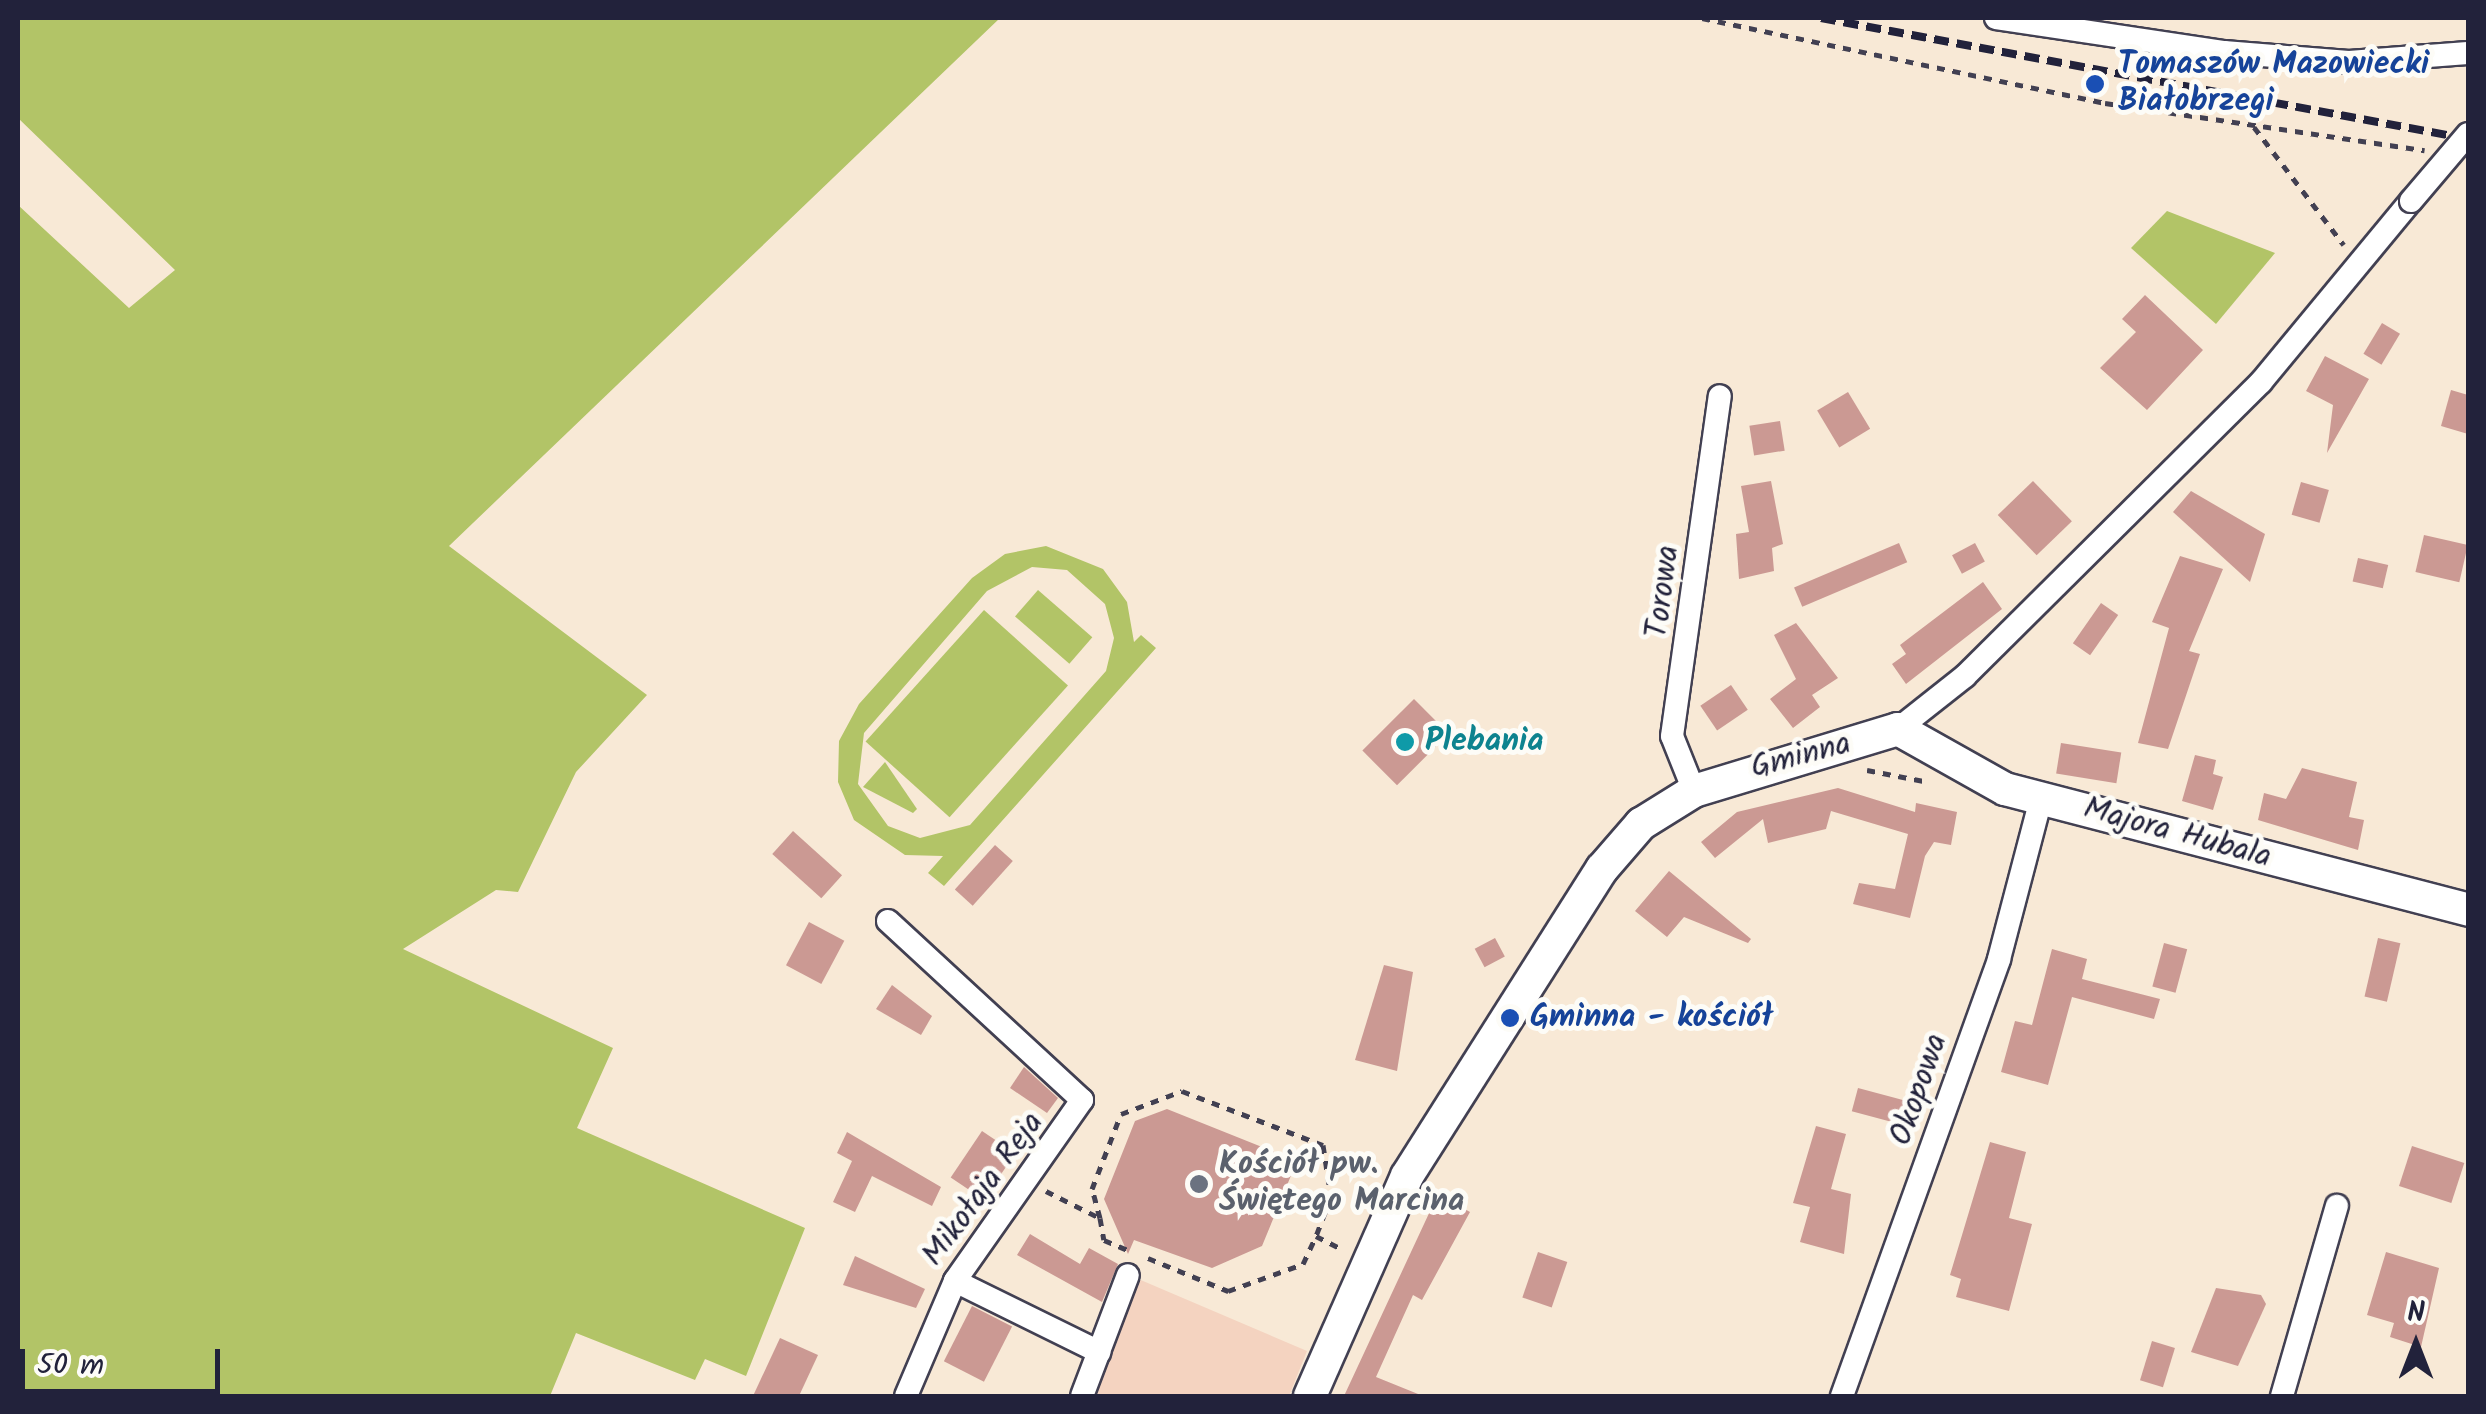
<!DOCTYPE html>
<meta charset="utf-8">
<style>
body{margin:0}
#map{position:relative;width:2486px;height:1414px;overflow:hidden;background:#f8e9d6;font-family:Kalam,sans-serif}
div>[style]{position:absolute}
.built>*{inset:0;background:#f4d3c0}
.green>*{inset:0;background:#b2c467;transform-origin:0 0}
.building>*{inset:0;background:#cb9993;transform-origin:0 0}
.path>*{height:5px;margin-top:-2.5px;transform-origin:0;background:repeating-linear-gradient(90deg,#424052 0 8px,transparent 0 16px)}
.roads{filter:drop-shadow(2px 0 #424052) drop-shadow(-2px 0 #424052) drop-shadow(0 2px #424052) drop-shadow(0 -2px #424052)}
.street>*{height:22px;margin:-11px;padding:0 11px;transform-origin:11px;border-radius:11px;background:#fff}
.secondary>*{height:32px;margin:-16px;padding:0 16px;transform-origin:16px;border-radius:16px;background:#fff}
.rail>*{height:8px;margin-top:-4px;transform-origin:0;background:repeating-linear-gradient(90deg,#22223b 0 15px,transparent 0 23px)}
.bridges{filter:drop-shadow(2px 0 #424052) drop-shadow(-2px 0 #424052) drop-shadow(0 2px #424052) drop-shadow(0 -2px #424052)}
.street-bridge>*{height:22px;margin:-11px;padding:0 11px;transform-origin:11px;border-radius:11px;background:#fff}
.dots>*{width:28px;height:28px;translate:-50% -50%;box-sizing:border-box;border:5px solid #fdfcf7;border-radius:50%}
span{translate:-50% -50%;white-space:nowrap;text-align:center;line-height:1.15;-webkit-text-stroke:10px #fdfcf7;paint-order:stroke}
.transit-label{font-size:32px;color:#164399;font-weight:700}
.left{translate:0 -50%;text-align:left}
.street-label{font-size:32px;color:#22223b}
.culture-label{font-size:32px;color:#0d838f;font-weight:700}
.worship-label{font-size:32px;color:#5b616d;font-weight:700}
.frame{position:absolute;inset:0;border:20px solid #22223b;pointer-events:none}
.north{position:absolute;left:2366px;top:1294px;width:100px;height:100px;-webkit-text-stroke:8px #fdfcf7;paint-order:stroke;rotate:0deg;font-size:28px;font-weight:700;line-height:40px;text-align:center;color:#22223b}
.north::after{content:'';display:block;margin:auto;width:35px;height:45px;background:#22223b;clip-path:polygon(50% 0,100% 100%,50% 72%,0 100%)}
.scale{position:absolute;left:20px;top:1349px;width:200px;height:45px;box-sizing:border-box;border:5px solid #22223b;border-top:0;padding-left:12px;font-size:30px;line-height:35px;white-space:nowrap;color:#22223b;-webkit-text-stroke:8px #fdfcf7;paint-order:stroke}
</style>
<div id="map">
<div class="built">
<i style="clip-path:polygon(1136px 1278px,1307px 1351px,1289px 1396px,1091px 1396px)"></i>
</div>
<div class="green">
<i style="clip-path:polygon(18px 18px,1000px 18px,449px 546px,647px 695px,576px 772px,518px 892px,496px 890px,403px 949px,613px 1048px,577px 1128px,805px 1228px,746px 1376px,705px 1359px,695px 1380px,576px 1333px,550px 1396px,18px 1396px,18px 205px,129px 308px,175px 270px,18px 118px)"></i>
<i style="clip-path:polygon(2167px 211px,2275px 253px,2216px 324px,2131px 248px)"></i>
<i style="clip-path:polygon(evenodd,1046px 546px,1103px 569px,1127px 602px,1134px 642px,1141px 635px,1156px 648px,944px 886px,928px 873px,943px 856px,905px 855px,854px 820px,838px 782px,839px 741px,859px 704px,972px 578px,1005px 554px,1046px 546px,1032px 567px,1067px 570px,1105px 604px,1114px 638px,1106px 671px,970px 825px,920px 838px,888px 826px,858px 784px,864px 733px,987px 591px,1032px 567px)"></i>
<i style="left:1038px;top:590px;width:72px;height:35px;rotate:41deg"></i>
<i style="left:984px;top:610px;width:113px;height:177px;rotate:42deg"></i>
<i style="clip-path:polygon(885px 762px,917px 809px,913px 813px,863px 787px)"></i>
</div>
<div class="building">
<i style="clip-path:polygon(2145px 295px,2203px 350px,2147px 410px,2100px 368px,2136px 332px,2122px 319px)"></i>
<i style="left:2382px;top:323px;width:21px;height:36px;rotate:31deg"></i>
<i style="clip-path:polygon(2325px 356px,2369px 379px,2327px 453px,2333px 405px,2306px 391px)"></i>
<i style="clip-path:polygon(2451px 390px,2468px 395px,2468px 434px,2441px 426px)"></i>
<i style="left:1848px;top:392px;width:43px;height:36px;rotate:59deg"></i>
<i style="left:1780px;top:421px;width:30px;height:31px;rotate:81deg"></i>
<i style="clip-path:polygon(1771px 481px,1783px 544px,1772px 548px,1774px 571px,1739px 579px,1736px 534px,1749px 532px,1741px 486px)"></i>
<i style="left:2033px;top:481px;width:56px;height:49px;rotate:46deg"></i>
<i style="left:2301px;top:482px;width:29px;height:34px;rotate:16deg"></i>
<i style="clip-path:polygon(2191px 491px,2265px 534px,2250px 582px,2173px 512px)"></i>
<i style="left:2424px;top:535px;width:45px;height:38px;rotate:13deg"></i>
<i style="left:1899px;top:543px;width:21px;height:114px;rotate:67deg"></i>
<i style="left:1975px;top:543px;width:21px;height:26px;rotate:62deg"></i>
<i style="clip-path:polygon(2180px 556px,2223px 569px,2189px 651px,2200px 654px,2168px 749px,2138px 743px,2169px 628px,2152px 622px)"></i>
<i style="left:2358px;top:558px;width:31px;height:24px;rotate:13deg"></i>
<i style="clip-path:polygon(1983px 582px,2002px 609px,1906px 684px,1892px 664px,1906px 654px,1900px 645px)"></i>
<i style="left:2101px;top:603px;width:21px;height:49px;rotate:35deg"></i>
<i style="clip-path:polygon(1796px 623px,1838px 678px,1812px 695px,1820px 707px,1793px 728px,1770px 699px,1796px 679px,1774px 635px)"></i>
<i style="left:1731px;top:685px;width:30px;height:37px;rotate:56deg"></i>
<i style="left:1414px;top:699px;width:49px;height:73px;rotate:45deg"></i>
<i style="left:2061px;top:743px;width:61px;height:31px;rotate:9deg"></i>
<i style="clip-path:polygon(2195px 755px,2216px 760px,2213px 774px,2223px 777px,2213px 810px,2182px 801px)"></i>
<i style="clip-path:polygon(2302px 768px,2357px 782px,2349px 817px,2364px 820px,2358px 850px,2258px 820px,2264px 793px,2286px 799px)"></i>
<i style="clip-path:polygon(1838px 788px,1915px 812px,1916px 803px,1957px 812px,1951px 845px,1934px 842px,1925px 856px,1910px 918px,1853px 904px,1859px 883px,1895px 889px,1908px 834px,1831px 811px,1826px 829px,1768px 843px,1763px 819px,1715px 858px,1701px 842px,1737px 812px)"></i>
<i style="left:793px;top:831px;width:66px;height:31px;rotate:42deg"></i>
<i style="left:995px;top:845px;width:24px;height:60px;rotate:42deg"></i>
<i style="clip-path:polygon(1669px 871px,1751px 939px,1748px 943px,1684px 917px,1667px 937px,1635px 911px)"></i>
<i style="left:809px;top:922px;width:40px;height:49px;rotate:28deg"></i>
<i style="left:1495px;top:938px;width:21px;height:23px;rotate:62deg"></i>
<i style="left:2378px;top:938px;width:23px;height:60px;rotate:13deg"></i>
<i style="left:2164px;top:943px;width:24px;height:45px;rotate:15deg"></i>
<i style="clip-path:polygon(2052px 949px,2087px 959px,2082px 979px,2160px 999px,2154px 1019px,2072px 997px,2048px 1085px,2001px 1072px,2015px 1021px,2032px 1025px)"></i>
<i style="clip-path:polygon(1384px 965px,1413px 972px,1397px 1071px,1355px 1060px)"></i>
<i style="clip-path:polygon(892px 985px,932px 1016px,921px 1035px,876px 1009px)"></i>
<i style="clip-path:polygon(1024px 1067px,1058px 1098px,1047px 1113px,1010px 1088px)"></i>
<i style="left:1858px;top:1088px;width:61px;height:24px;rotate:15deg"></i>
<i style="clip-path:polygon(1167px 1109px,1297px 1161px,1262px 1246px,1212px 1268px,1134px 1240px,1128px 1254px,1104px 1199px,1135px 1121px)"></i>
<i style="clip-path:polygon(1816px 1126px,1846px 1134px,1831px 1189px,1851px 1194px,1844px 1254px,1800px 1242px,1810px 1207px,1793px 1203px)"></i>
<i style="left:982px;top:1131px;width:40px;height:56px;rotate:34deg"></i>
<i style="clip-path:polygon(847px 1132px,941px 1187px,932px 1206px,872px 1176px,855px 1212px,833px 1202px,852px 1161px,837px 1153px)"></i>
<i style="clip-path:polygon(1990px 1142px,2026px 1152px,2009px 1218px,2032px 1224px,2009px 1311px,1956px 1297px,1961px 1279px,1950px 1275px)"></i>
<i style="left:2412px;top:1146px;width:55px;height:42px;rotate:18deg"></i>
<i style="clip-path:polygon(1438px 1194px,1470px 1212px,1422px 1300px,1413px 1295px,1376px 1377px,1423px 1396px,1344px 1396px)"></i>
<i style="clip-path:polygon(1030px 1234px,1080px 1264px,1089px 1248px,1118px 1264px,1102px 1302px,1017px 1255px)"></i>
<i style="left:1538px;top:1252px;width:31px;height:48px;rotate:19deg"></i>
<i style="clip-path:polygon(2386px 1252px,2439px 1268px,2421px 1347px,2390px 1337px,2394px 1323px,2367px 1315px)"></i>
<i style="clip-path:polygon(855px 1256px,925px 1289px,916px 1308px,843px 1285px)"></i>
<i style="clip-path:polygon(2216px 1288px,2261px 1295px,2266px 1304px,2238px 1366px,2191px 1352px)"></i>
<i style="left:972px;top:1306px;width:45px;height:62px;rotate:27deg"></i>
<i style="clip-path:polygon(780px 1338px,818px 1355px,799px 1396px,753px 1396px)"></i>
<i style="left:2152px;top:1341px;width:24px;height:41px;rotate:17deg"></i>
</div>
<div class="path">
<i style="left:1702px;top:18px;width:412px;rotate:11.9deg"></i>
<i style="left:2105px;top:103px;width:323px;rotate:8.4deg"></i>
<i style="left:2254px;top:127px;width:148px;rotate:52.7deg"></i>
<i style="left:1867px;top:770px;width:63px;rotate:11deg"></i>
<i style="left:1046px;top:1191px;width:60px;rotate:26.6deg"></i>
<i style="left:1100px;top:1218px;width:22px;rotate:80deg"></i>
<i style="left:1104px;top:1240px;width:26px;rotate:23deg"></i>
<i style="left:1100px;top:1218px;width:30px;rotate:-105deg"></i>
<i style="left:1092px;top:1189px;width:80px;rotate:-68.9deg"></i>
<i style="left:1121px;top:1114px;width:65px;rotate:-20.7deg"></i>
<i style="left:1182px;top:1091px;width:151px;rotate:21deg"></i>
<i style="left:1323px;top:1145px;width:53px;rotate:81.3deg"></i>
<i style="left:1331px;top:1197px;width:42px;rotate:111deg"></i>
<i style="left:1148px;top:1258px;width:87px;rotate:22.4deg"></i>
<i style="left:1228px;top:1291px;width:80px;rotate:-19.8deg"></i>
<i style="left:1303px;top:1264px;width:31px;rotate:-65deg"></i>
<i style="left:1316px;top:1236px;width:31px;rotate:27deg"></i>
</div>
<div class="roads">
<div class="street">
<i style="left:1996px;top:18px;width:231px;rotate:8.5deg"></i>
<i style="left:2224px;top:52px;width:125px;rotate:4.6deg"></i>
<i style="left:2349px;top:62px;width:119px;rotate:-4.3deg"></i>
<i style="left:1898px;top:729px;width:85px;rotate:-38.3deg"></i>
<i style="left:1965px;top:676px;width:417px;rotate:-44.8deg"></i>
<i style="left:2261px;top:382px;width:235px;rotate:-50.4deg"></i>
<i style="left:1694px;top:791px;width:59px;rotate:-111.8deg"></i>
<i style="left:1672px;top:736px;width:343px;rotate:-82deg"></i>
<i style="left:888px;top:921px;width:264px;rotate:42.7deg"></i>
<i style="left:1082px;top:1100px;width:221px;rotate:125.1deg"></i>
<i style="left:955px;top:1281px;width:125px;rotate:113.1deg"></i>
<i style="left:955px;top:1281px;width:161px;rotate:26.2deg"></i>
<i style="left:1082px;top:1396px;width:129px;rotate:-69.2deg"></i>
<i style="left:1842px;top:1396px;width:464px;rotate:-70.2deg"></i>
<i style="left:1999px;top:959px;width:165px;rotate:-75.3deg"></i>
<i style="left:2282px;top:1396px;width:198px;rotate:-73.9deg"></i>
</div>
<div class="secondary">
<i style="left:1310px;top:1396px;width:240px;rotate:-66.2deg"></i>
<i style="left:1407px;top:1176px;width:364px;rotate:-57.6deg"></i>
<i style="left:1602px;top:869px;width:60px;rotate:-49.1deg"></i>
<i style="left:1641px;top:824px;width:62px;rotate:-31.9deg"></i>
<i style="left:1694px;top:791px;width:213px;rotate:-16.9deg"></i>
<i style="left:1898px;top:729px;width:123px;rotate:29.3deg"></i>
<i style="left:2005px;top:789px;width:479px;rotate:14.6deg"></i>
</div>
</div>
<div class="rail">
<i style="left:1821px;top:18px;width:658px;rotate:10.59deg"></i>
</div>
<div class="bridges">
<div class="street-bridge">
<i style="left:2411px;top:201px;width:88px;rotate:-49.6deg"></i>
</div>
</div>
<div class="dots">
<i style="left:2095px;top:84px;background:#1a4fb4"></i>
<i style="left:1405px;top:742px;background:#0f9aa8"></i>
<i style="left:1510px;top:1018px;background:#1a4fb4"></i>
<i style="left:1199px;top:1184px;background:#6b7280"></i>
</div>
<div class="transit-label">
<span class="left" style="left:2118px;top:84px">Tomaszów Mazowiecki<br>Białobrzegi</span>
<span class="left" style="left:1530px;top:1018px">Gminna - kościół</span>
</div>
<div class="street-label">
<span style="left:1664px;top:592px;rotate:-83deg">Torowa</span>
<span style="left:1801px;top:757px;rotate:-15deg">Gminna</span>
<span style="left:2177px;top:834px;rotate:15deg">Majora Hubala</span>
<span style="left:1920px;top:1090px;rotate:-71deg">Okopowa</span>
<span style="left:984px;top:1190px;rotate:-54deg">Mikołaja Reja</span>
</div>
<div class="culture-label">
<span class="left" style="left:1425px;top:742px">Plebania</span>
</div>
<div class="worship-label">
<span class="left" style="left:1219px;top:1184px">Kościół pw.<br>Świętego Marcina</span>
</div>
<div class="frame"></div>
<div class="north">N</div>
<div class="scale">50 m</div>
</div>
